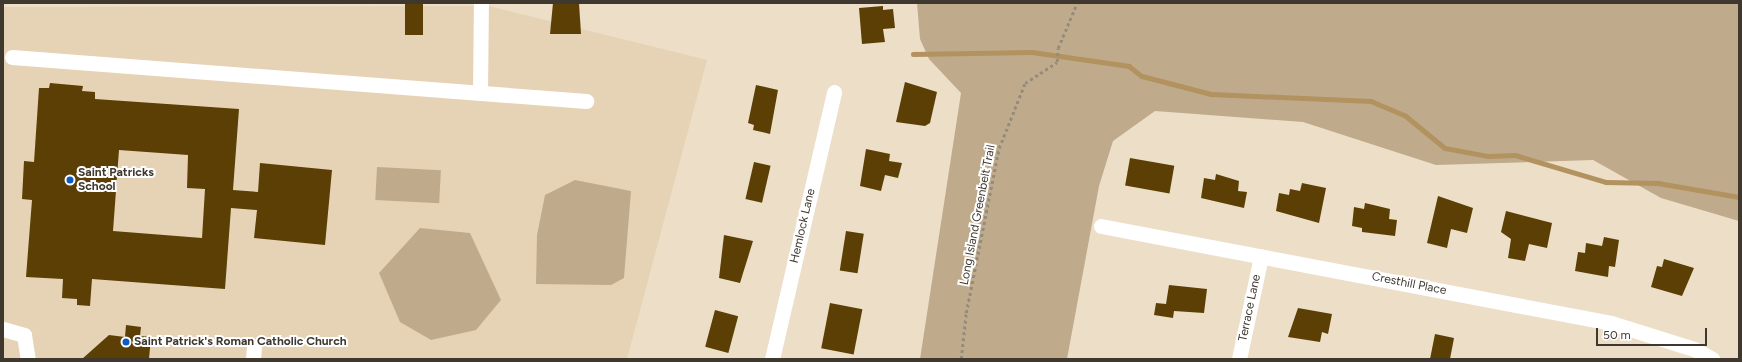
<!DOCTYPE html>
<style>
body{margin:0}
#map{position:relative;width:1742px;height:362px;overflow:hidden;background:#eddec8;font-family:Figtree,sans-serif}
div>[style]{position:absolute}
.built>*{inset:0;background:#e6d3b6}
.green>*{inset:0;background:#bfab8c;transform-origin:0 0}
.stream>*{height:4.5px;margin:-2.25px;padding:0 2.25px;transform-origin:2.25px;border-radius:2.25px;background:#b2925f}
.building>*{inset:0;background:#5b3f04;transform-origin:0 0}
.path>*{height:2.5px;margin-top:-1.25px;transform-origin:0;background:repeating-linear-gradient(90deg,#958b7b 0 3px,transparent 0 6px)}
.minor>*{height:15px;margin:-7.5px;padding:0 7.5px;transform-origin:7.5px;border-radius:7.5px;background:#fff}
.dots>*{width:11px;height:11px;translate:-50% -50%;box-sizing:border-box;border:2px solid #fff;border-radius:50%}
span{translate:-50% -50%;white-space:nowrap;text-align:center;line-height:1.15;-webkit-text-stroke:4px #fff;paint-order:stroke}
.poi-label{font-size:12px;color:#3e382f;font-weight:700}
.left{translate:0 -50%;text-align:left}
.street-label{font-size:12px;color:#3e382f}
.frame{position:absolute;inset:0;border:4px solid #3e382f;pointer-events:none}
.scale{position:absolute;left:1596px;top:328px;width:111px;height:18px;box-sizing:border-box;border:2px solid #3e382f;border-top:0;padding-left:5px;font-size:12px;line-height:14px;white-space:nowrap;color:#3e382f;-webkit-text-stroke:3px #fff;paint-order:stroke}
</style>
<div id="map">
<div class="built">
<i style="clip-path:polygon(489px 6px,707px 60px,627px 359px,3px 359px,3px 7px)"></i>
</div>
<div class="green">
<i style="clip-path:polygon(917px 3px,1739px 3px,1739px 221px,1661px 198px,1593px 160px,1436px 165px,1303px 122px,1155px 111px,1113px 141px,1099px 186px,1067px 359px,920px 359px,961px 93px,929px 59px,920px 39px)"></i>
<i style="left:377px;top:167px;width:64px;height:33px;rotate:3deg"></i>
<i style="clip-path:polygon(575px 180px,631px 191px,624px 278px,611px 285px,536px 284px,537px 235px,545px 195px)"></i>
<i style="clip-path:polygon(420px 228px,470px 233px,501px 300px,476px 330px,431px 340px,400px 322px,379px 273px)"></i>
</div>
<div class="stream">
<i style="left:913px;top:54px;width:119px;rotate:-1deg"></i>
<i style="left:1032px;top:52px;width:98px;rotate:8.2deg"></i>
<i style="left:1129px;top:66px;width:16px;rotate:38deg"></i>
<i style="left:1142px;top:76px;width:71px;rotate:14.6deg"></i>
<i style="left:1211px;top:94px;width:160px;rotate:2.5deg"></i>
<i style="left:1371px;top:101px;width:38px;rotate:23deg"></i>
<i style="left:1406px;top:116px;width:50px;rotate:39.4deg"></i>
<i style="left:1445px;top:148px;width:44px;rotate:10.5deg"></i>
<i style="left:1488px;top:156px;width:27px;rotate:-2deg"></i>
<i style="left:1515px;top:155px;width:95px;rotate:16.5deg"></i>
<i style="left:1606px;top:182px;width:52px;rotate:1.1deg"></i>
<i style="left:1658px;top:183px;width:82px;rotate:9.8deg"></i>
</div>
<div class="building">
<i style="left:405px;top:3px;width:18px;height:32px"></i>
<i style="clip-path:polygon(553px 3px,579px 3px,581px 34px,550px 34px)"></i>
<i style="clip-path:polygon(883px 6px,883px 10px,893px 9px,895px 28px,883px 29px,885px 42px,862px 44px,859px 8px)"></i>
<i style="clip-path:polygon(905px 82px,937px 92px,930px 123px,925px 126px,896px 122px)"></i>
<i style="clip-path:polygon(evenodd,50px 83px,83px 86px,82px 91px,95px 92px,95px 99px,239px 109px,233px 190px,258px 192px,260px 163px,332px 170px,325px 245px,254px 238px,257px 210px,231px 208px,225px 289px,92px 279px,90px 306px,77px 305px,77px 299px,62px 298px,63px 279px,26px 277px,32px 200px,22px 199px,24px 161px,34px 162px,39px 88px,49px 88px,50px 83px,119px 150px,188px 155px,187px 188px,205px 189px,202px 238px,113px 231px,119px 150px)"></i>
<i style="clip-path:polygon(756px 85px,778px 90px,770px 134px,753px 130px,754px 125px,748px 123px)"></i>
<i style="clip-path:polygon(866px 149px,890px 154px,889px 161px,902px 163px,898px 178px,885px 175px,881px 191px,860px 186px)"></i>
<i style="left:1130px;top:158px;width:45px;height:28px;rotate:10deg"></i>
<i style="left:754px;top:162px;width:17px;height:38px;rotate:13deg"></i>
<i style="clip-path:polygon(1216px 174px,1239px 181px,1238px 191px,1247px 192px,1244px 208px,1201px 198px,1204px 178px,1215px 180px)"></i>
<i style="clip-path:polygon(1302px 183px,1326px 188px,1319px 223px,1276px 211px,1279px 193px,1289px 195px,1290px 189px,1300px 191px)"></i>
<i style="clip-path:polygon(1438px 196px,1473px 208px,1467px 233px,1451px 229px,1447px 248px,1427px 243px)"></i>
<i style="clip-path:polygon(1365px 203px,1390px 209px,1389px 219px,1397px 220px,1395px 236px,1362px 232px,1362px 228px,1352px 226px,1354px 207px,1364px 209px)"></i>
<i style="clip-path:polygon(1506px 211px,1552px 223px,1547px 248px,1529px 244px,1525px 261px,1508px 258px,1511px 239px,1501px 232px)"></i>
<i style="left:846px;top:231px;width:18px;height:40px;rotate:9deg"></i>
<i style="clip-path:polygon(724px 235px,753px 241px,740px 283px,719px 278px)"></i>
<i style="clip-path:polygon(1604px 237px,1619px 240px,1615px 267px,1609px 266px,1608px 277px,1575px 271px,1578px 252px,1585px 253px,1586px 243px,1602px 246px)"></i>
<i style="clip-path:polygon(1664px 259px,1694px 268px,1682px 296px,1651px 287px,1657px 266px,1662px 267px)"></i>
<i style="clip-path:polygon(1169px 285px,1207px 289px,1204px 313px,1174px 311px,1173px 318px,1154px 315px,1156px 303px,1166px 304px)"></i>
<i style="left:830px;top:303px;width:33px;height:46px;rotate:11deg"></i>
<i style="clip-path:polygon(1298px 308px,1332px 314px,1328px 334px,1322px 332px,1320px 342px,1288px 337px)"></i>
<i style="left:715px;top:310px;width:24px;height:38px;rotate:15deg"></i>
<i style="clip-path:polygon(126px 325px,141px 327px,140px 336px,151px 337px,149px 359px,82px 359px,109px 335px,125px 337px)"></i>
<i style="clip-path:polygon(1435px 334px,1454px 338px,1450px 359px,1430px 359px)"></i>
</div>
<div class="path">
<i style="left:961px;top:359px;width:46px;rotate:-83.8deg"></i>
<i style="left:966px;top:313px;width:168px;rotate:-78.7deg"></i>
<i style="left:999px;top:148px;width:70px;rotate:-68.2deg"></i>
<i style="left:1025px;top:83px;width:38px;rotate:-33deg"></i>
<i style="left:1057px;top:62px;width:14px;rotate:-86deg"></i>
<i style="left:1058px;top:48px;width:49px;rotate:-67.1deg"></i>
</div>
<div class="minor">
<i style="left:12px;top:57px;width:576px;rotate:4.38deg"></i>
<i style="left:480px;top:93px;width:90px;rotate:-89.4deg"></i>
<i style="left:1101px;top:226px;width:519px;rotate:10.77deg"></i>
<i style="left:1611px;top:323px;width:87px;rotate:17.4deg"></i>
<i style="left:1694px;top:349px;width:21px;rotate:29deg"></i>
<i style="left:3px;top:329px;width:22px;rotate:16deg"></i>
<i style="left:24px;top:335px;width:24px;rotate:81deg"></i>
<i style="left:253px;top:359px;width:11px;rotate:-85deg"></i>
<i style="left:772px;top:359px;width:274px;rotate:-76.9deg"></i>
<i style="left:1239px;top:359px;width:105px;rotate:-77.9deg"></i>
</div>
<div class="dots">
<i style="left:70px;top:180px;background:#0f5bc6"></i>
<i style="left:126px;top:342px;background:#0f5bc6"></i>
</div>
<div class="poi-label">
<span class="left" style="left:78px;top:180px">Saint Patricks<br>School</span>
<span class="left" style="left:134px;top:342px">Saint Patrick's Roman Catholic Church</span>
</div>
<div class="street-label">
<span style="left:978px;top:215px;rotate:-79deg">Long Island Greenbelt Trail</span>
<span style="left:803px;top:226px;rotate:-77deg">Hemlock Lane</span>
<span style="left:1409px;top:284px;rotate:11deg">Cresthill Place</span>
<span style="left:1250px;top:308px;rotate:-78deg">Terrace Lane</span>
</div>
<div class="frame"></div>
<div class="scale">50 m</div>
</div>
